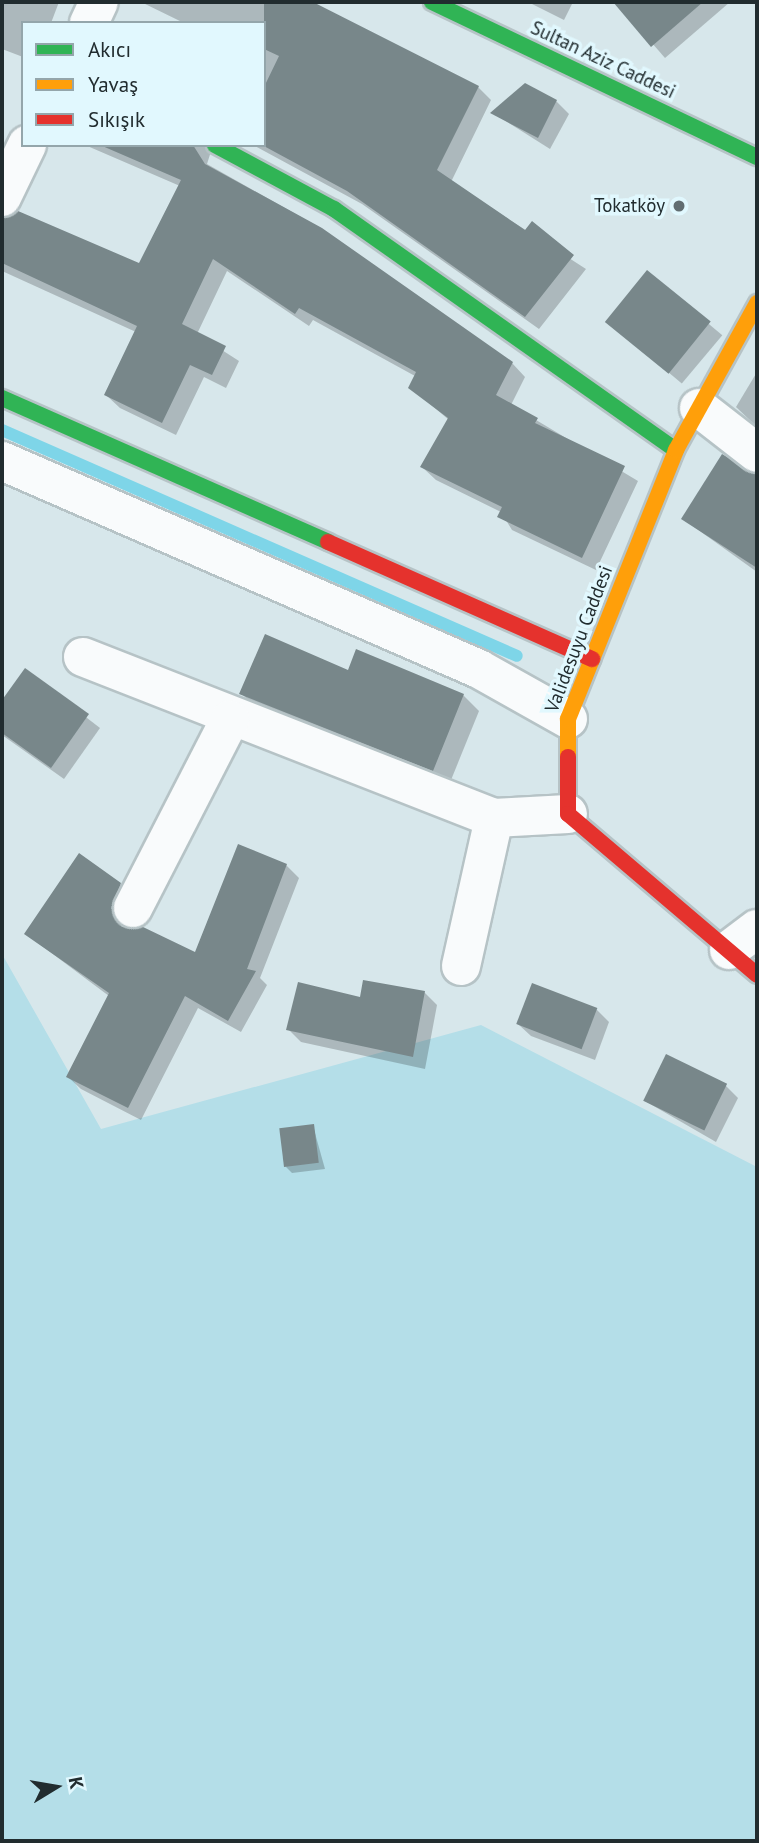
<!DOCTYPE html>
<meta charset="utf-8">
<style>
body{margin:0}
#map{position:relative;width:759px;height:1843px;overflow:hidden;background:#d7e7eb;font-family:"PT Sans",sans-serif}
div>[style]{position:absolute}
.green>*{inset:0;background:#b4dee8}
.shadow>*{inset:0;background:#0003;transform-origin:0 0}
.stream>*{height:12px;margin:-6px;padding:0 6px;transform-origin:6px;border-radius:6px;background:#7ed5e8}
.building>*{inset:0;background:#78878a;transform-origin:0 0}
.roads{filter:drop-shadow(2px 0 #b6c3c6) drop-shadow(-2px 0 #b6c3c6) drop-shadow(0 2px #b6c3c6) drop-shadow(0 -2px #b6c3c6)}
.street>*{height:38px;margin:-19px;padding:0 19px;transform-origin:19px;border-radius:19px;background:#f9fbfc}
.fast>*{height:16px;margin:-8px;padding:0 8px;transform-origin:8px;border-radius:8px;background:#30b455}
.slow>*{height:16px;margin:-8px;padding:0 8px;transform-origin:8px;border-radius:8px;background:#ff9f0a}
.jam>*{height:16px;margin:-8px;padding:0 8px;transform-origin:8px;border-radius:8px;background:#e5322d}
.dots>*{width:19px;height:19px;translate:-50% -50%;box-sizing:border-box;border:4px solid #e1f8fe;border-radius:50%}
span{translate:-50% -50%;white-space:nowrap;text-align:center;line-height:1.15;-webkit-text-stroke:7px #e1f8fe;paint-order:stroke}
.street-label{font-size:19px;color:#212c2f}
.poi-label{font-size:19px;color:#212c2f}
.right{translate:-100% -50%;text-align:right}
.frame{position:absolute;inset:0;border:4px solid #212c2f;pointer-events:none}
.legend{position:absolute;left:21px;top:21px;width:245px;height:126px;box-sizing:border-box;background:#e1f8fe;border:2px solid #94a6ab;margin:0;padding:9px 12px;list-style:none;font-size:21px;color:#212c2f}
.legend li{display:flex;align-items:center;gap:14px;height:35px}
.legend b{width:35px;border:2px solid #94a6ab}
.north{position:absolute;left:21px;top:1752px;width:70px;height:70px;-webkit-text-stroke:5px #e1f8fe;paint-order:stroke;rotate:79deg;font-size:19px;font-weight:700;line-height:28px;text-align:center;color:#212c2f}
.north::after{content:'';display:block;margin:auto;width:24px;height:32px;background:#212c2f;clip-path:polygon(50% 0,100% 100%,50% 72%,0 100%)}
</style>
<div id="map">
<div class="green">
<i style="clip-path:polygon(2px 954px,101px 1129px,481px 1025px,757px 1167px,757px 1841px,2px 1841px)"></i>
</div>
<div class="shadow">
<i style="clip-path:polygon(2px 2px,59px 2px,51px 23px,23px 23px,23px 57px,2px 49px)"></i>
<i style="clip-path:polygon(141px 2px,309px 2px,478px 87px,491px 100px,451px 182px,586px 269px,539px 329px,362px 204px,253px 145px,264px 145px,264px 23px,184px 23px)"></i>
<i style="clip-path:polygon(528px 2px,573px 2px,564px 20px)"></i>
<i style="clip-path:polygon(623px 2px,730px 2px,665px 58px,619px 5px)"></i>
<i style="clip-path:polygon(556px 101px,569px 114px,550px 149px,493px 113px)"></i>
<i style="clip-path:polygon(85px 145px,213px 145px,207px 164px,322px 229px,512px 363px,525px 377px,511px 405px,638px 481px,596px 570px,512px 530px,501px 512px,436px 480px,422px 467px,449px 420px,410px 387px,415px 376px,313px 320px,309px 326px,227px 271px,197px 334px,239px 361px,226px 388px,204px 377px,176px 435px,120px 408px,106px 395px,136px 332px,2px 271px,2px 217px,16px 215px,140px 265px,180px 186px)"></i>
<i style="left:648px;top:273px;width:97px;height:63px;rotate:40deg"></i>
<i style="clip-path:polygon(757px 372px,757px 427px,736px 407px)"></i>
<i style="clip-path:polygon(757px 475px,757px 572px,683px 519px)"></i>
<i style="clip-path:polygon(25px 670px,100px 728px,64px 779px,2px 735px,2px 703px)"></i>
<i style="clip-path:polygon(241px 693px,463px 695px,479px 711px,449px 785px,257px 709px)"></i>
<i style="clip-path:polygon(286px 865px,299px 878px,260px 978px,267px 985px,241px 1032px,198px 1008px,141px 1120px,81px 1089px,68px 1077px,109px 996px,26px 934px,120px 884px,133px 897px,123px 922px,127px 929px,196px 955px)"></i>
<i style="clip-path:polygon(424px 992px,437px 1005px,425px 1069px,301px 1042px,288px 1029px,361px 999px)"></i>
<i style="clip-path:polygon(596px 1009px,609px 1022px,595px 1060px,531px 1036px,518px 1024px)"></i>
<i style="clip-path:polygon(725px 1085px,738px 1098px,716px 1142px,645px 1101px)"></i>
<i style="clip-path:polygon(313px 1126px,325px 1169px,292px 1173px,286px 1167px)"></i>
</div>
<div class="stream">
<i style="left:2px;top:430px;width:562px;rotate:23.69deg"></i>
</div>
<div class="building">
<i style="clip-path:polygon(264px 2px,313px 2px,479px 86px,437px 170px,525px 230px,532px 221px,574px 255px,525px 317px,347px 191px,262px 145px,264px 87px,279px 56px,264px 49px)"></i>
<i style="clip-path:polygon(613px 2px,703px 2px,651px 47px)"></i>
<i style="clip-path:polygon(525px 83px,557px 100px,538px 138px,490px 113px)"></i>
<i style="clip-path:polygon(100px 145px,193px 145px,205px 164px,322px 228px,513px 362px,496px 395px,538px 418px,535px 423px,625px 466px,582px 558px,497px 517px,502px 507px,420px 467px,448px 418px,408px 388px,416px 372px,299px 308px,295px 314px,213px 259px,182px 324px,226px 346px,212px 375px,190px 365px,162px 423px,104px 395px,137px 326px,2px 263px,2px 219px,18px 211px,139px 263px,181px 180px)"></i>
<i style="left:647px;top:270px;width:82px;height:67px;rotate:39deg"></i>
<i style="clip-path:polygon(722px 454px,757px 474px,757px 568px,681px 519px)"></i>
<i style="clip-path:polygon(265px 634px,348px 670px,356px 649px,464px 694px,433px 771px,239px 694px)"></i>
<i style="clip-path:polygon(25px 668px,89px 714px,51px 768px,2px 733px,2px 700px)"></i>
<i style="clip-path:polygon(238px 844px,287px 864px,247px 969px,256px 971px,228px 1021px,185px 996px,128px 1108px,66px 1077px,109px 993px,24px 934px,79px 853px,121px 883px,111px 908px,122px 927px,143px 927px,195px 952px)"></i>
<i style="clip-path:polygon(363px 980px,425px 991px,413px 1057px,286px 1030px,298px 982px,360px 997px)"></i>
<i style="left:532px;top:983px;width:70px;height:44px;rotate:21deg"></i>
<i style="left:666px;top:1054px;width:68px;height:52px;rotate:26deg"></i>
<i style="left:314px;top:1124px;width:39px;height:35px;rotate:83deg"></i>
</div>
<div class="roads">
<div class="street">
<i style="left:89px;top:23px;width:23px;rotate:-65deg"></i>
<i style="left:2px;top:197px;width:58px;rotate:-64.3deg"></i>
<i style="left:699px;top:408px;width:73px;rotate:37.8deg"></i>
<i style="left:2px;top:461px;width:520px;rotate:23.56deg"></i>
<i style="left:479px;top:669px;width:102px;rotate:29.3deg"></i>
<i style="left:83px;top:657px;width:441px;rotate:21.4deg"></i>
<i style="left:494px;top:818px;width:74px;rotate:-3.1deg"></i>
<i style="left:133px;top:908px;width:212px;rotate:-62.8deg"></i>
<i style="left:729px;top:950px;width:35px;rotate:-37deg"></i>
<i style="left:461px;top:966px;width:152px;rotate:-77.4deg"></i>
</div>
<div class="fast">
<i style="left:432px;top:2px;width:360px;rotate:25.5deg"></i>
<i style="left:215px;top:145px;width:135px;rotate:28.3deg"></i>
<i style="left:334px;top:209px;width:418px;rotate:35.2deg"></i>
<i style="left:2px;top:398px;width:356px;rotate:23.8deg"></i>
</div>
<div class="slow">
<i style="left:568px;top:757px;width:38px;rotate:-90deg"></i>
<i style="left:568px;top:719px;width:290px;rotate:-68.1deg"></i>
<i style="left:676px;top:450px;width:168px;rotate:-61.1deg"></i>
</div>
<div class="jam">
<i style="left:328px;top:542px;width:289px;rotate:23.9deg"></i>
<i style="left:568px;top:757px;width:57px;rotate:90deg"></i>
<i style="left:568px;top:814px;width:248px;rotate:40.4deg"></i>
</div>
</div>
<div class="dots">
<i style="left:679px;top:206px;background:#616d71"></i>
</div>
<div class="street-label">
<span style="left:603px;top:60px;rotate:25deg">Sultan Aziz Caddesi</span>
<span style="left:579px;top:639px;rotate:-69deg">Validesuyu Caddesi</span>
</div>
<div class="poi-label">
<span class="right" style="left:665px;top:206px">Tokatköy</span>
</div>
<div class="frame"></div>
<ul class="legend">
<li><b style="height:9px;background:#30b455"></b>Akıcı</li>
<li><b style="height:9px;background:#ff9f0a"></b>Yavaş</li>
<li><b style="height:9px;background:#e5322d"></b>Sıkışık</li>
</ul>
<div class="north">K</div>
</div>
